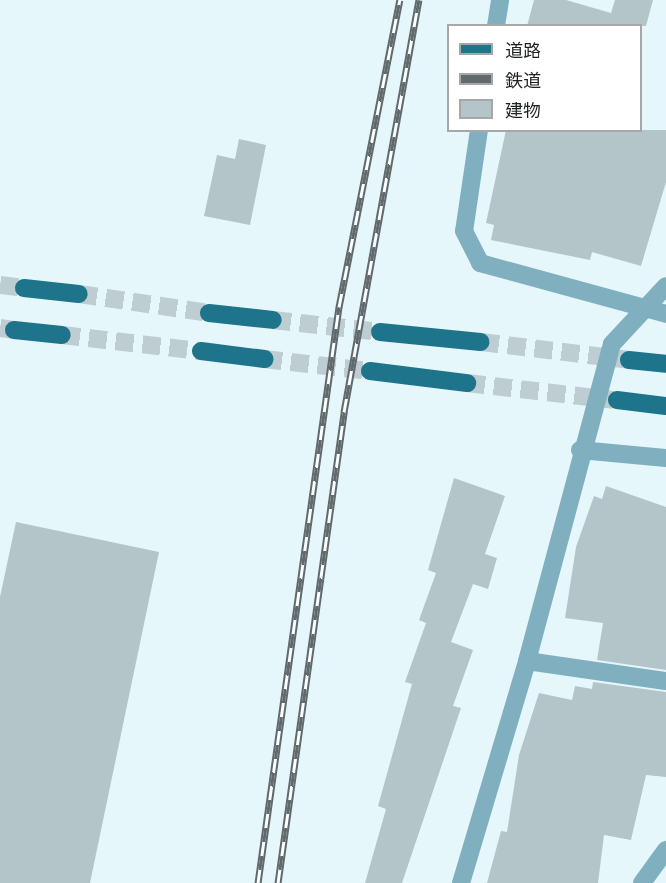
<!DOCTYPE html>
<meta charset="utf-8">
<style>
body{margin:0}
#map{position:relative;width:666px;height:883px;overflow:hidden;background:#e6f7fc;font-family:Georgia,"Noto Sans JP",serif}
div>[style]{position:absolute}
.building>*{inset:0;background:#b4c5ca}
.primary-tunnel>*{height:18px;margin-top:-9px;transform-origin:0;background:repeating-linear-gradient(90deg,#becdd1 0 18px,transparent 0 27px)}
.minor>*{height:18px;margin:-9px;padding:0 9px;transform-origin:9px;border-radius:9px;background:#80b0c0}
.primary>*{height:18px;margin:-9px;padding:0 9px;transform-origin:9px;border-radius:9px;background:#1e748a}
.rail>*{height:7px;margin-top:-3.5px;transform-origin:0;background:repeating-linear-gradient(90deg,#fff 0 14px,#606a6d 0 28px);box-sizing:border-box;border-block:2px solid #606a6d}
span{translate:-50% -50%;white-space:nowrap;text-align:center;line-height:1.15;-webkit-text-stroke:4.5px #fff;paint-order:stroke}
.legend{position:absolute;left:447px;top:24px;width:195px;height:108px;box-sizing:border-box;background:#fff;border:2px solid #a5a7a8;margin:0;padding:8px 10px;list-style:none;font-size:18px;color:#1d2325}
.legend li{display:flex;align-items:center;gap:12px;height:30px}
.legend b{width:30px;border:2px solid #a5a7a8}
</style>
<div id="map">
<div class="building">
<i style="clip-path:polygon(534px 0,566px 0,611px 13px,615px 0,653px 0,646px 26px,527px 26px)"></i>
<i style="clip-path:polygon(506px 130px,666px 130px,666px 182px,641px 266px,592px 252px,590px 260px,491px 240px,494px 225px,486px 223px)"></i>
<i style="clip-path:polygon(239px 139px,266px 145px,250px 225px,204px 216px,217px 155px,235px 159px)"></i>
<i style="clip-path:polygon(454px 478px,505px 496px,485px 554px,497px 558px,488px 589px,473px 584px,451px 642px,473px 650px,453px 706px,461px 708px,402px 883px,365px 883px,386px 809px,378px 806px,412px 684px,405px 682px,426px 623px,419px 620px,436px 573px,428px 570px)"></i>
<i style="clip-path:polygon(606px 486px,666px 507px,666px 670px,597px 660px,603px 623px,565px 618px,576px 547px,594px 496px,602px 499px)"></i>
<i style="clip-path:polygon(16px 522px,159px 552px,90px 883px,0 883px,0 597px)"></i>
<i style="clip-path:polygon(593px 682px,666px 692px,666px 777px,646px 775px,631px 840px,604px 835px,598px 883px,487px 883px,501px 831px,507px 832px,519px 755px,539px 693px,572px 700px,575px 686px,592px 689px)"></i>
</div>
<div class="primary-tunnel">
<i style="left:0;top:285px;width:24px;rotate:7deg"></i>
<i style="left:79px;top:294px;width:131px;rotate:8.3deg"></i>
<i style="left:273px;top:320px;width:108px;rotate:6.4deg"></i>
<i style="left:0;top:328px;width:14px;rotate:8deg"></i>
<i style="left:62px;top:335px;width:140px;rotate:6.6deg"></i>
<i style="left:481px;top:342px;width:149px;rotate:6.9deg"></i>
<i style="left:264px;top:359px;width:107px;rotate:6.5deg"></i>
<i style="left:467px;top:383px;width:147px;rotate:6.6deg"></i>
</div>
<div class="minor">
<i style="left:496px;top:26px;width:26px;rotate:-81deg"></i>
<i style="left:479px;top:130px;width:102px;rotate:98.4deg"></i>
<i style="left:464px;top:231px;width:36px;rotate:63deg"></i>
<i style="left:480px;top:263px;width:193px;rotate:15.3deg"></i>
<i style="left:580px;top:450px;width:86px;rotate:5.3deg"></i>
<i style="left:527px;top:661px;width:140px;rotate:8.2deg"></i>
<i style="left:461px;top:883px;width:232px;rotate:-73.4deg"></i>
<i style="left:527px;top:661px;width:328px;rotate:-75deg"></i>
<i style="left:612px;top:344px;width:79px;rotate:-47deg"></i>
<i style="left:642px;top:883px;width:41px;rotate:-54deg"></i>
</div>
<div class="primary">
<i style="left:24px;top:288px;width:55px;rotate:6.2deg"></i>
<i style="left:209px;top:313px;width:64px;rotate:6.2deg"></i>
<i style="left:14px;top:330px;width:48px;rotate:5.9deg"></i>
<i style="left:380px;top:332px;width:101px;rotate:5.7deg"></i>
<i style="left:201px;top:351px;width:64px;rotate:7.2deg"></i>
<i style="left:629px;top:360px;width:37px;rotate:6deg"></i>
<i style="left:370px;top:371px;width:98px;rotate:7.1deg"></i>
<i style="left:617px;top:400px;width:49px;rotate:7deg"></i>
</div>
<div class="rail">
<i style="left:258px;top:883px;width:582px;rotate:-82deg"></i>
<i style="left:339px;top:307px;width:313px;rotate:-78.8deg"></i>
<i style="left:278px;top:883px;width:476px;rotate:-82deg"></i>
<i style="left:344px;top:412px;width:419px;rotate:-79.7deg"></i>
</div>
<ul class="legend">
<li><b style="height:8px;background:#1e748a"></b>道路</li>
<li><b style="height:8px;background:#606a6d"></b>鉄道</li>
<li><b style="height:16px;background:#b4c5ca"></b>建物</li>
</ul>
</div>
